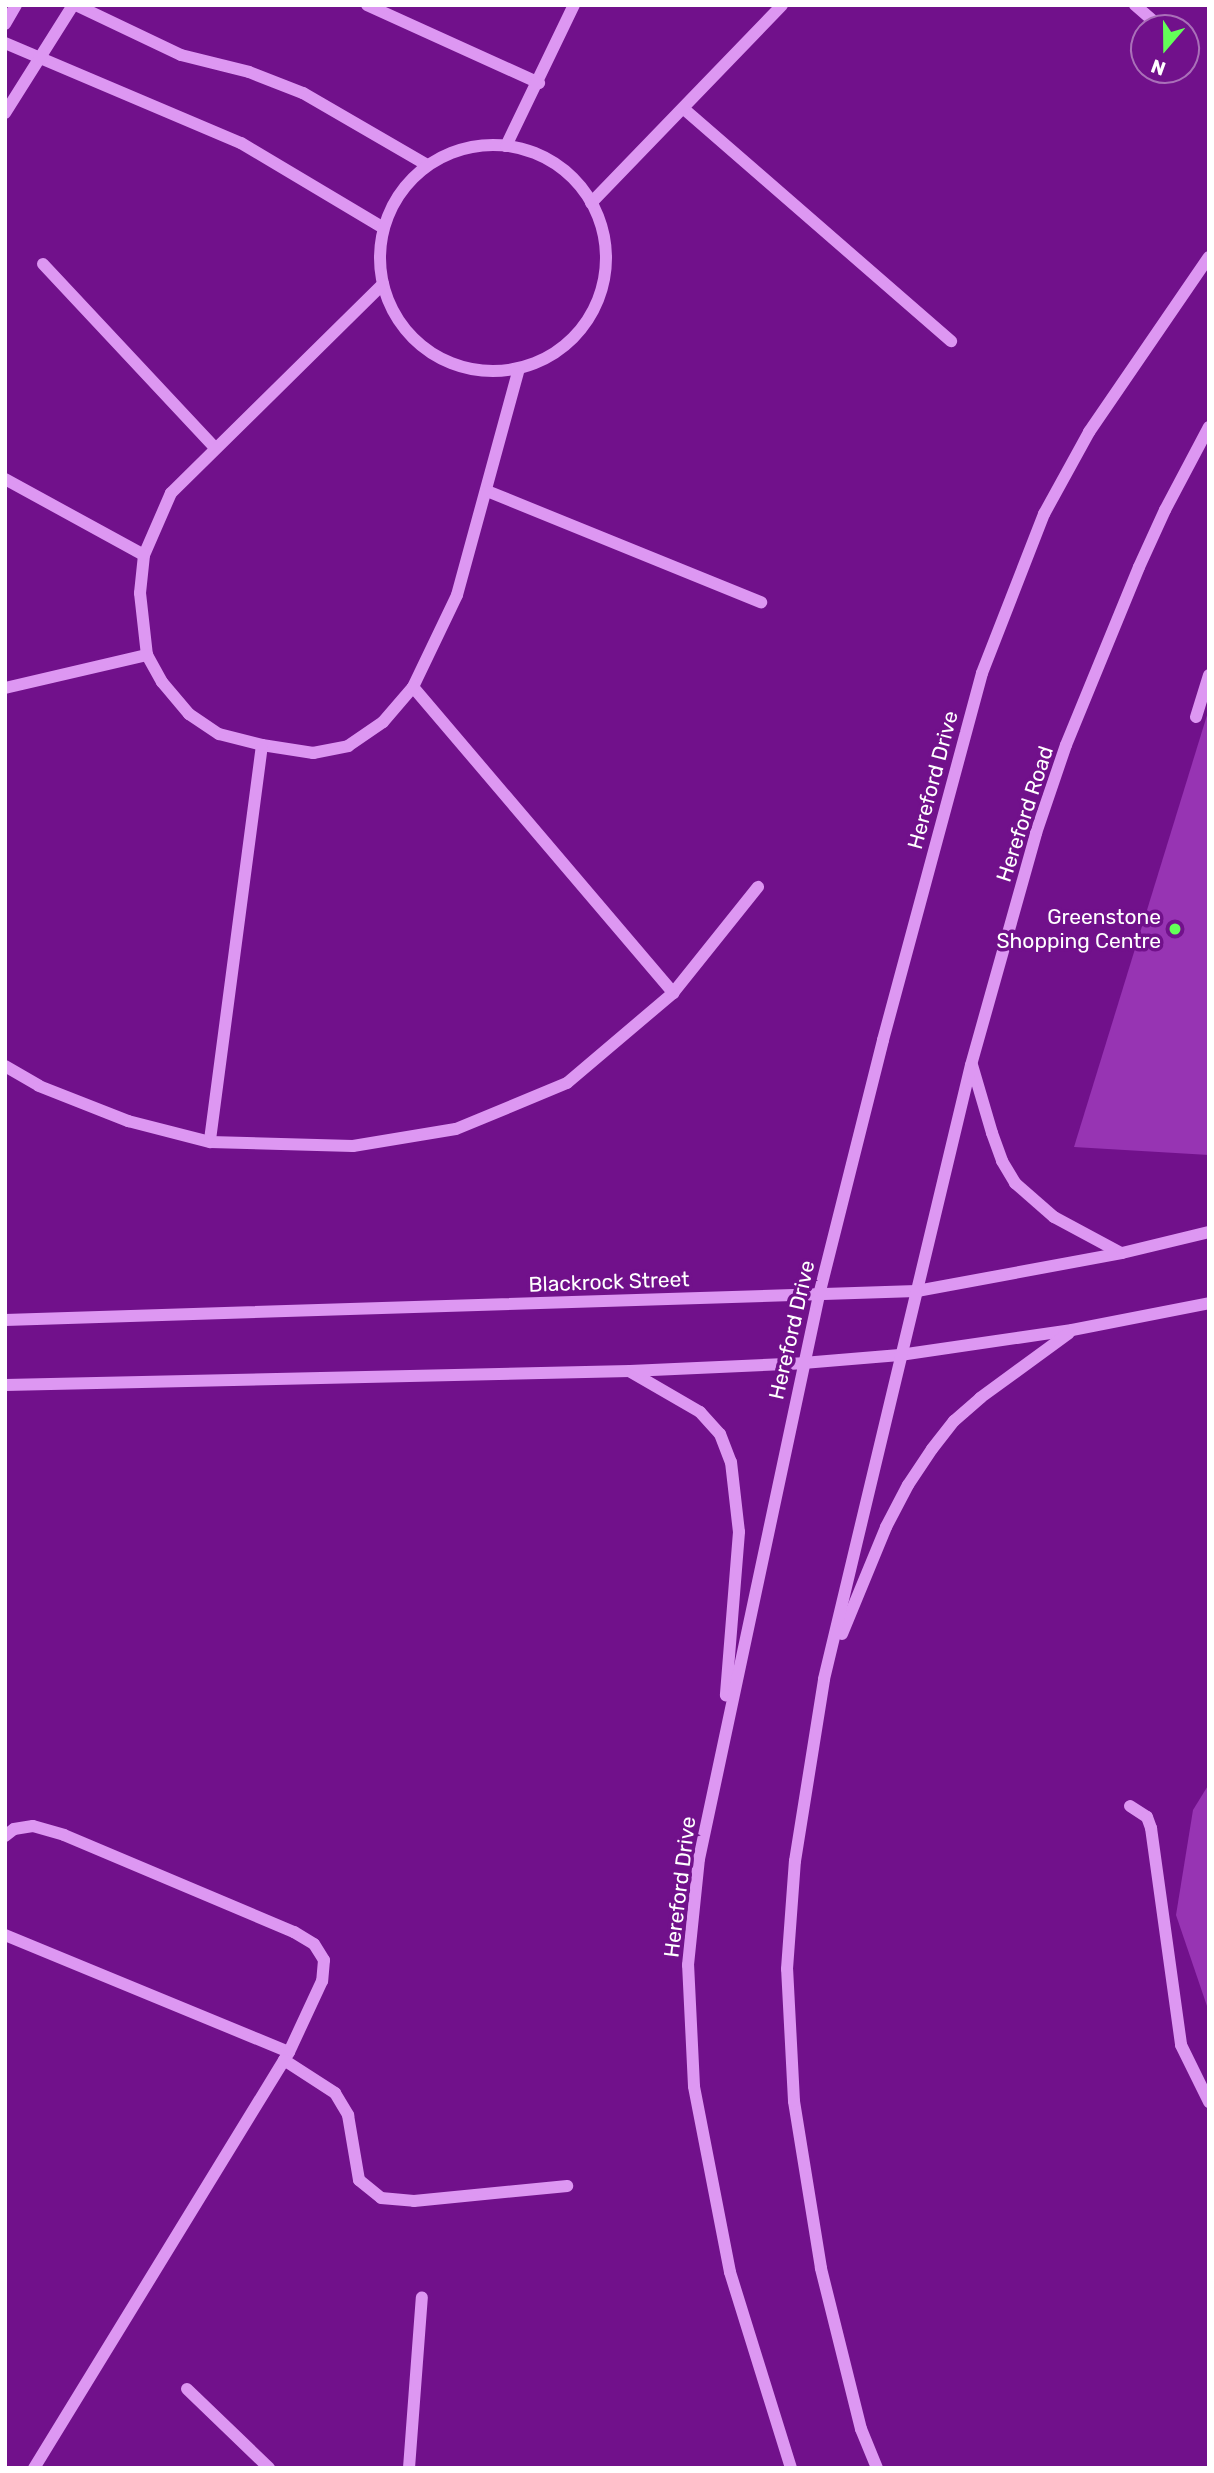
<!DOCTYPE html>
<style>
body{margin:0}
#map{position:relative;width:1214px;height:2473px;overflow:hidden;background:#71118b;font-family:Rubik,sans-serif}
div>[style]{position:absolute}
.building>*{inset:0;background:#9734b3}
.minor>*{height:12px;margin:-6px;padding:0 6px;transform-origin:6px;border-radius:6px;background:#dd97f2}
.minor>.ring{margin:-6px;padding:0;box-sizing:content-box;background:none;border:12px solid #dd97f2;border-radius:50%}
.dots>*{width:19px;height:19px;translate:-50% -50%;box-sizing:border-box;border:4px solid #71118b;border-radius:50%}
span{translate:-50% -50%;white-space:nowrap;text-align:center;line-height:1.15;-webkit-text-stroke:7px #71118b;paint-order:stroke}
.street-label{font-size:21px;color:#fff}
.poi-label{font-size:21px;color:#fff}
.right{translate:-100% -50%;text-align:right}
.frame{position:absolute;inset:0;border:7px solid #fff;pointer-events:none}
.north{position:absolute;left:1130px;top:14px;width:70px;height:70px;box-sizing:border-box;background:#71118b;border:2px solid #aa70b9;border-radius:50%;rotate:200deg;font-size:19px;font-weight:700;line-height:28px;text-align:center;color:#fff}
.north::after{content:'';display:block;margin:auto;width:24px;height:32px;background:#63ff58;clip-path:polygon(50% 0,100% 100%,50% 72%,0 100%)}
</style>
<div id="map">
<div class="building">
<i style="clip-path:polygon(1208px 712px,1209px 1155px,1074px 1147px)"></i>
<i style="clip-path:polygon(1209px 1784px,1209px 2009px,1208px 2009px,1176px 1915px,1193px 1810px)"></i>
</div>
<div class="minor">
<i style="left:76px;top:5px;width:116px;rotate:25.5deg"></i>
<i style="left:181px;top:55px;width:70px;rotate:14deg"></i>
<i style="left:249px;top:72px;width:58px;rotate:21.3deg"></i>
<i style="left:303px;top:93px;width:143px;rotate:30.1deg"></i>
<i style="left:367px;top:5px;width:189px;rotate:24.4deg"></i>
<i style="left:1135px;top:5px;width:35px;rotate:41deg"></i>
<i style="left:5px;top:24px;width:22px;rotate:-60deg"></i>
<i style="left:5px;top:43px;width:256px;rotate:23deg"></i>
<i style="left:241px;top:143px;width:164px;rotate:30.8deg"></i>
<i style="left:684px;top:109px;width:354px;rotate:41deg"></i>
<i style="left:5px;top:113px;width:128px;rotate:-57.8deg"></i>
<i class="ring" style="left:380px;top:145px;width:214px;height:214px"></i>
<i style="left:506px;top:146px;width:157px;rotate:-64.3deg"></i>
<i style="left:591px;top:203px;width:275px;rotate:-46deg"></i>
<i style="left:43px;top:264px;width:252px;rotate:46.9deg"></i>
<i style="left:383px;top:284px;width:298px;rotate:135.4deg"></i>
<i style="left:171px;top:493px;width:68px;rotate:113.5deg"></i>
<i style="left:144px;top:555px;width:38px;rotate:96deg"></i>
<i style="left:140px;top:593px;width:62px;rotate:83.6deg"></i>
<i style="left:147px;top:655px;width:31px;rotate:61deg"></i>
<i style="left:162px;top:682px;width:42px;rotate:49.8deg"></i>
<i style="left:189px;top:714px;width:36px;rotate:34deg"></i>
<i style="left:219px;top:734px;width:44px;rotate:14.3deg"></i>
<i style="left:262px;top:745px;width:52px;rotate:8.9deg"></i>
<i style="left:313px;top:753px;width:36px;rotate:-11deg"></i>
<i style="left:348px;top:746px;width:42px;rotate:-34.4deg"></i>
<i style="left:383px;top:722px;width:46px;rotate:-49.4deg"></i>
<i style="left:413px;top:687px;width:102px;rotate:-64.4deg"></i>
<i style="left:457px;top:595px;width:234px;rotate:-74.7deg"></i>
<i style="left:5px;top:479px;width:158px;rotate:28.7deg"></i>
<i style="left:487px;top:491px;width:296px;rotate:22.1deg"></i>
<i style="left:413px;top:687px;width:402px;rotate:49.6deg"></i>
<i style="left:673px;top:993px;width:136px;rotate:-51.3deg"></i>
<i style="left:5px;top:688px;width:146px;rotate:-13.1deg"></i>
<i style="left:1196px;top:717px;width:44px;rotate:-72.8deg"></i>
<i style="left:262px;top:745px;width:400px;rotate:97.5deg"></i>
<i style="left:210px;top:1142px;width:143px;rotate:1.6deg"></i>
<i style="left:353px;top:1146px;width:104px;rotate:-9.4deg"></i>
<i style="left:456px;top:1129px;width:120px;rotate:-22.5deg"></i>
<i style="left:567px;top:1083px;width:139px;rotate:-40.3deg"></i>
<i style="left:972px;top:1065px;width:71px;rotate:73.6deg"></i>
<i style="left:992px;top:1133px;width:30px;rotate:70deg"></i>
<i style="left:1002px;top:1161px;width:26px;rotate:59deg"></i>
<i style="left:1015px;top:1183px;width:52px;rotate:41.1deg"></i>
<i style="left:1054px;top:1217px;width:76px;rotate:28.2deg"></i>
<i style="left:5px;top:1066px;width:39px;rotate:30deg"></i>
<i style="left:39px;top:1086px;width:96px;rotate:21.5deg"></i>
<i style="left:128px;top:1121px;width:85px;rotate:14.4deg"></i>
<i style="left:5px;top:1320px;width:912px;rotate:-1.82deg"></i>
<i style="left:917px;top:1291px;width:208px;rotate:-10.5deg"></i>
<i style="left:1122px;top:1253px;width:89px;rotate:-13.6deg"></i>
<i style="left:631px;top:1372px;width:80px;rotate:30.1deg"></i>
<i style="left:700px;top:1412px;width:30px;rotate:48deg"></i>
<i style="left:720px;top:1434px;width:30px;rotate:69deg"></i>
<i style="left:731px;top:1462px;width:70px;rotate:83.5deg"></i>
<i style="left:739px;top:1532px;width:164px;rotate:94.6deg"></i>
<i style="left:5px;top:1385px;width:625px;rotate:-1.28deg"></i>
<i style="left:630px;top:1371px;width:173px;rotate:-2.6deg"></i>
<i style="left:803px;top:1363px;width:97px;rotate:-4.7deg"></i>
<i style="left:900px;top:1355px;width:174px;rotate:-8.3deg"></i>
<i style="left:1072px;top:1330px;width:140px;rotate:-11.1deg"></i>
<i style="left:842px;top:1634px;width:116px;rotate:-67.6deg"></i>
<i style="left:886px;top:1527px;width:47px;rotate:-62.4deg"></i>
<i style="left:908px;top:1485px;width:43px;rotate:-56.3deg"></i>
<i style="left:932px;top:1449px;width:36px;rotate:-52deg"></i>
<i style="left:954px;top:1421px;width:35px;rotate:-41deg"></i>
<i style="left:980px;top:1398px;width:110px;rotate:-36.1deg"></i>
<i style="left:1130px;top:1806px;width:20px;rotate:33deg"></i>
<i style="left:1147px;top:1817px;width:12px;rotate:70deg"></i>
<i style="left:1151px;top:1828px;width:219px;rotate:82.1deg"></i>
<i style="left:1181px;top:2045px;width:64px;rotate:63.8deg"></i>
<i style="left:5px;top:1836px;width:11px;rotate:-38deg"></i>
<i style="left:14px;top:1829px;width:19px;rotate:-9deg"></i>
<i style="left:33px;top:1826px;width:32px;rotate:16deg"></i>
<i style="left:64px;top:1835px;width:250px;rotate:22.9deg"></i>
<i style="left:294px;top:1932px;width:23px;rotate:31deg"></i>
<i style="left:314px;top:1944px;width:19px;rotate:58deg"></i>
<i style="left:324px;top:1960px;width:21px;rotate:95deg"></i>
<i style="left:322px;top:1981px;width:78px;rotate:114.9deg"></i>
<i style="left:289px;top:2052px;width:488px;rotate:121.5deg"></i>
<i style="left:5px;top:1935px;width:307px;rotate:22.4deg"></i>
<i style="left:284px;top:2060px;width:61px;rotate:32.9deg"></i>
<i style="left:335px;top:2093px;width:26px;rotate:59deg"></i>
<i style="left:348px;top:2115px;width:66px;rotate:80.4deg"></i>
<i style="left:359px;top:2180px;width:28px;rotate:39deg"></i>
<i style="left:381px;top:2198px;width:33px;rotate:5deg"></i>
<i style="left:414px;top:2201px;width:154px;rotate:-5.6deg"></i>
<i style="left:187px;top:2389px;width:114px;rotate:43.9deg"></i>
<i style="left:409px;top:2468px;width:171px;rotate:-85.7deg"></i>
<i style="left:791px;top:2468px;width:205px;rotate:-107.3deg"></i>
<i style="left:730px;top:2272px;width:189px;rotate:-101deg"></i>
<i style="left:694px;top:2086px;width:121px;rotate:-92.8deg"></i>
<i style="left:688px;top:1965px;width:107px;rotate:-84.1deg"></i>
<i style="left:699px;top:1859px;width:577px;rotate:-77.99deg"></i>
<i style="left:819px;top:1295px;width:263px;rotate:-75.9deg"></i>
<i style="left:883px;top:1040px;width:380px;rotate:-74.9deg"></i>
<i style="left:982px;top:673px;width:171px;rotate:-68.7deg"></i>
<i style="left:1044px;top:514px;width:94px;rotate:-61.2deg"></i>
<i style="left:1089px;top:432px;width:212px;rotate:-55.6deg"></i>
<i style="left:877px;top:2468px;width:42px;rotate:-112.3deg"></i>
<i style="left:861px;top:2429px;width:166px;rotate:-104deg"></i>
<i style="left:821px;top:2268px;width:169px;rotate:-99.2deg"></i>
<i style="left:794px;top:2101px;width:132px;rotate:-93deg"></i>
<i style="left:787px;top:1969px;width:108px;rotate:-85.8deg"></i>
<i style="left:795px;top:1861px;width:184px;rotate:-80.9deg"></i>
<i style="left:824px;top:1679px;width:631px;rotate:-76.54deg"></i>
<i style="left:971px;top:1065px;width:241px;rotate:-74.3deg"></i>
<i style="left:1036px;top:833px;width:93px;rotate:-71.2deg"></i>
<i style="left:1066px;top:745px;width:192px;rotate:-67.7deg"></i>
<i style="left:1139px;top:567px;width:63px;rotate:-65.5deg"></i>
<i style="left:1165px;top:510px;width:94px;rotate:-62.1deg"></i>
</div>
<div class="dots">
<i style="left:1175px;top:929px;background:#63ff58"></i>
</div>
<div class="street-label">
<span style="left:933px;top:780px;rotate:-75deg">Hereford Drive</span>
<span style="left:1025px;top:814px;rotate:-72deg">Hereford Road</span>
<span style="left:609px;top:1282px;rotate:-2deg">Blackrock Street</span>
<span style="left:792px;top:1330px;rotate:-77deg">Hereford Drive</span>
<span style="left:680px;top:1887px;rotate:-83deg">Hereford Drive</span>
</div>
<div class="poi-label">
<span class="right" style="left:1161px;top:929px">Greenstone<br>Shopping Centre</span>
</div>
<div class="frame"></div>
<div class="north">N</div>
</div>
